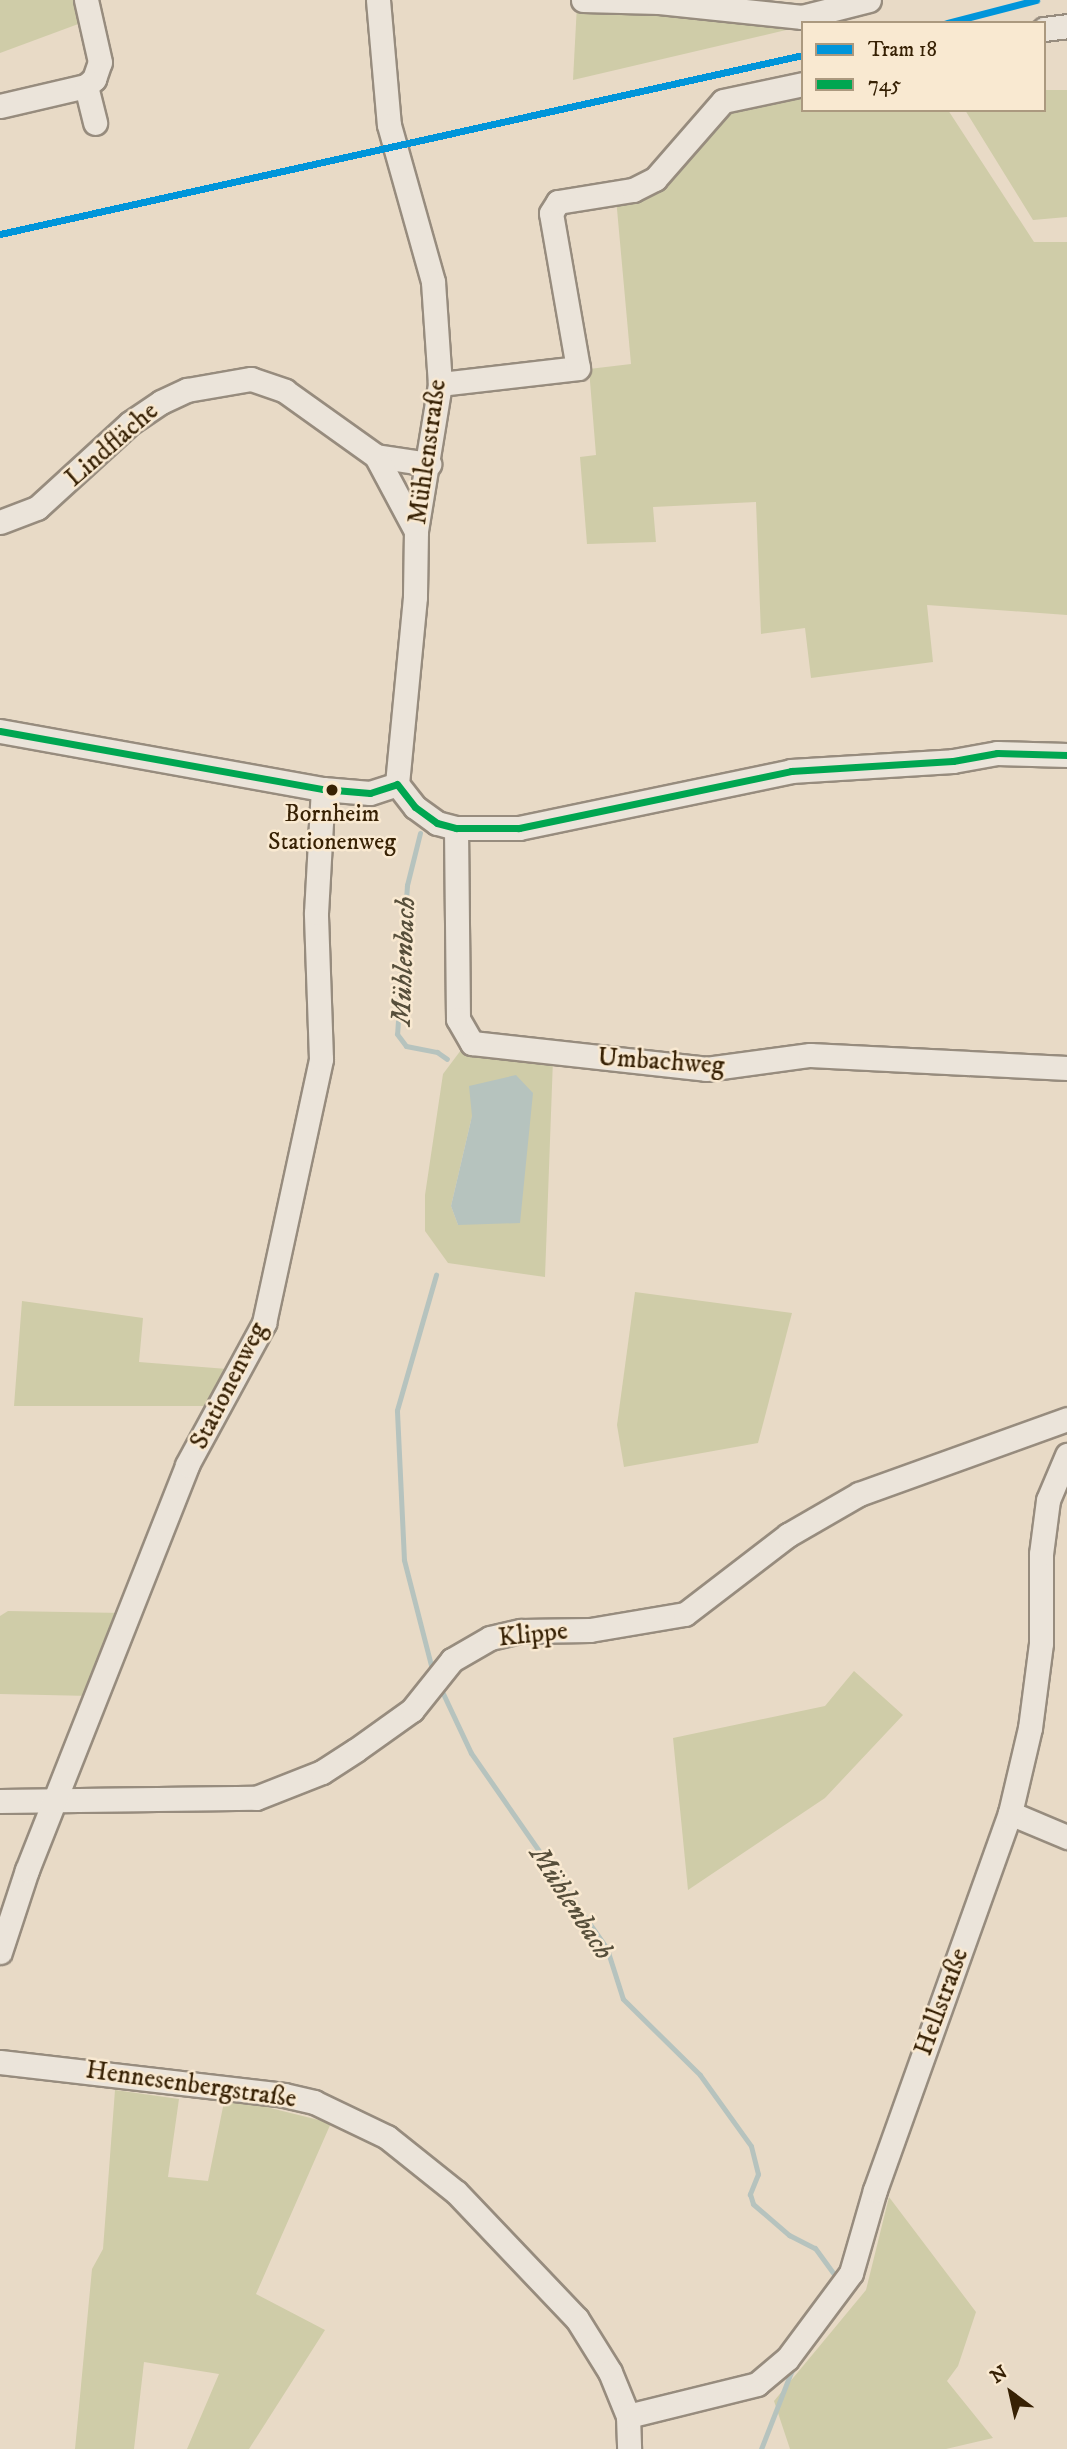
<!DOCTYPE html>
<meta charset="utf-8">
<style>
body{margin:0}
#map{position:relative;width:1067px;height:2449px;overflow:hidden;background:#e8dac6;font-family:"IM FELL DW Pica",serif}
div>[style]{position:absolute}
.green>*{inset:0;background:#cfcca8}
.water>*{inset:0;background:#b6c3be}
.stream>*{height:5px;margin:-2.5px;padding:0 2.5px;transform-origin:2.5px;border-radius:2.5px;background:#b6c3be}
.roads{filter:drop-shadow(2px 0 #978c7e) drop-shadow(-2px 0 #978c7e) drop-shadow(0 2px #978c7e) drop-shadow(0 -2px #978c7e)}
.minor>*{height:23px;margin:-11.5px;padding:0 11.5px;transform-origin:11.5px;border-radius:11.5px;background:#ebe4da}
.bus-1>*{height:7px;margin:-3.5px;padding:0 3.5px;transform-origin:3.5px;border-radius:3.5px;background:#00a651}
.tram-1>*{height:7px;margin:-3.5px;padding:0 3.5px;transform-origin:3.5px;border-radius:3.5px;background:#0095da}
.dots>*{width:19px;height:19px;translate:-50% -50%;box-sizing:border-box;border:4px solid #f9e9d1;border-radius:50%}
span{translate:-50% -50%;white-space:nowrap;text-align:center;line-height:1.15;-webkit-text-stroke:5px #f9e9d1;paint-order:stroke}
.bus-label{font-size:24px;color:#372104}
.street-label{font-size:26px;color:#372104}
.water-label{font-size:28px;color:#574f3b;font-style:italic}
.legend{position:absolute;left:801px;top:21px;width:245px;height:91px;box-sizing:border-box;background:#f9e9d1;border:2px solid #ab997f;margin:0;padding:9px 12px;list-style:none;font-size:21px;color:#372104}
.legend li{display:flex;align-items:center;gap:14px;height:35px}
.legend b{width:35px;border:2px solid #ab997f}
.north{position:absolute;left:976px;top:2358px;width:70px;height:70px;-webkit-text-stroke:5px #f9e9d1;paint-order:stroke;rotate:327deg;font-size:19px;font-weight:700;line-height:28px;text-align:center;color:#372104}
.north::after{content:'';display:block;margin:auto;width:24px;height:32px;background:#372104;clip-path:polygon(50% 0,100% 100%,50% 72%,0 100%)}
</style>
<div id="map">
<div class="green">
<i style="clip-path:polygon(0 0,76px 0,81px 23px,0 53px)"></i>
<i style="clip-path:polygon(577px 5px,803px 26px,573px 80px)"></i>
<i style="clip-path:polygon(803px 89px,803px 110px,948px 110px,1034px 242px,1067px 242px,1067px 615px,927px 605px,933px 662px,811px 678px,805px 628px,761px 634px,756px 502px,653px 507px,656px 542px,587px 544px,580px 457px,596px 455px,589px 369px,631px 364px,616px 198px,732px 105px)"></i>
<i style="clip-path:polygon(1044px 90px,1067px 90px,1067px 217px,1033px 220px,965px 110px,1044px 110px)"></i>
<i style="clip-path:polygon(evenodd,461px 1050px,553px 1059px,545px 1277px,448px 1263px,425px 1231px,425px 1195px,443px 1074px,461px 1050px,472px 1116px,458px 1225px,451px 1206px,472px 1116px)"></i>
<i style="clip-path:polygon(635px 1292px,792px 1313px,758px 1443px,624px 1467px,617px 1425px)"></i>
<i style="clip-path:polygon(22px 1301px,143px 1318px,139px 1362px,227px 1369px,208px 1406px,14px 1406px)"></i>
<i style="clip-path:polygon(8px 1611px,123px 1613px,91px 1696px,0 1694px,0 1616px)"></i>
<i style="clip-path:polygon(854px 1671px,903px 1715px,825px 1798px,688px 1890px,673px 1738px,825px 1706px)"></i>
<i style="clip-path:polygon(115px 2090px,179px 2099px,168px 2177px,208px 2181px,225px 2097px,331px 2123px,256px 2294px,325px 2330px,249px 2449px,187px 2449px,219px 2374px,144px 2362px,134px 2449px,75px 2449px,92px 2269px,103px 2249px)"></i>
<i style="clip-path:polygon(889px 2197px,976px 2312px,958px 2366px,947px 2381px,993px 2438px,946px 2449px,790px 2449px,774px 2401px,866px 2290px)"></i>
</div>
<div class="water">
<i style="clip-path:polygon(516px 1075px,533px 1093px,520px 1223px,458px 1225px,451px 1206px,472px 1116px,469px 1086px)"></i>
</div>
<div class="stream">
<i style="left:420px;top:833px;width:54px;rotate:104deg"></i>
<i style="left:407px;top:885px;width:149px;rotate:93.8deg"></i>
<i style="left:397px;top:1034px;width:15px;rotate:53deg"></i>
<i style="left:406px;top:1046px;width:32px;rotate:11deg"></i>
<i style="left:437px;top:1052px;width:12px;rotate:35deg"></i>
<i style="left:433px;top:1673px;width:117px;rotate:-104.4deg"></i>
<i style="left:404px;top:1560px;width:150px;rotate:-92.7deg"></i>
<i style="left:397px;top:1410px;width:141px;rotate:-73.9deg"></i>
<i style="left:439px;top:1685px;width:75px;rotate:64.8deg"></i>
<i style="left:471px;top:1753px;width:239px;rotate:55.2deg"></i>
<i style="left:607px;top:1949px;width:52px;rotate:72.3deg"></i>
<i style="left:623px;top:1999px;width:108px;rotate:44.6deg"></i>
<i style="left:700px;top:2075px;width:87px;rotate:54.3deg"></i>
<i style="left:751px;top:2146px;width:29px;rotate:76deg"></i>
<i style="left:758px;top:2174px;width:22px;rotate:112deg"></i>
<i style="left:750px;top:2194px;width:10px;rotate:73deg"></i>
<i style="left:753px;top:2204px;width:48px;rotate:40.7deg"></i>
<i style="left:789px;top:2235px;width:29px;rotate:27deg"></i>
<i style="left:815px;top:2248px;width:39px;rotate:54deg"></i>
<i style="left:761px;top:2449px;width:83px;rotate:-68.7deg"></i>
<i style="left:791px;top:2372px;width:95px;rotate:-54.5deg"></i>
</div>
<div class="roads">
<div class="minor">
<i style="left:378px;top:0;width:125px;rotate:85deg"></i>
<i style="left:389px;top:125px;width:163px;rotate:74.3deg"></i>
<i style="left:433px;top:282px;width:102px;rotate:86.1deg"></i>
<i style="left:440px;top:384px;width:149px;rotate:99.3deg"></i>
<i style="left:416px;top:531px;width:66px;rotate:90.9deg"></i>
<i style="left:415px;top:597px;width:188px;rotate:95.5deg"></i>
<i style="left:583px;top:0;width:76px;rotate:1.5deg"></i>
<i style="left:659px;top:2px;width:144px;rotate:6deg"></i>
<i style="left:802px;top:17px;width:69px;rotate:-14.2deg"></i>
<i style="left:1044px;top:29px;width:23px;rotate:-7deg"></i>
<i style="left:86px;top:86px;width:38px;rotate:76deg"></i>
<i style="left:0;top:106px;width:88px;rotate:-13.1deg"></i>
<i style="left:86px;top:86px;width:11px;rotate:-41deg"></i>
<i style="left:94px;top:79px;width:18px;rotate:-71deg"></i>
<i style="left:100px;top:62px;width:64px;rotate:-102.7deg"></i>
<i style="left:440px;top:384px;width:139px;rotate:-6.6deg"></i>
<i style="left:578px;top:368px;width:157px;rotate:-99.9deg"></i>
<i style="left:551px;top:213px;width:13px;rotate:-58deg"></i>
<i style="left:558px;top:202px;width:76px;rotate:-9.1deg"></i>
<i style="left:633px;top:190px;width:25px;rotate:-27deg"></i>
<i style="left:655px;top:179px;width:103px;rotate:-48.9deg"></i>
<i style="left:723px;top:101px;width:82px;rotate:-12deg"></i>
<i style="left:376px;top:456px;width:54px;rotate:8.6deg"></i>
<i style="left:0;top:522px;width:40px;rotate:-21deg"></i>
<i style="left:37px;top:508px;width:126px;rotate:-42.4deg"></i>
<i style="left:130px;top:423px;width:37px;rotate:-34deg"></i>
<i style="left:161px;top:402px;width:29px;rotate:-25deg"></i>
<i style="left:187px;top:390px;width:65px;rotate:-9.8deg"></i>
<i style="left:251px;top:379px;width:36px;rotate:19deg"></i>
<i style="left:285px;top:391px;width:112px;rotate:35.5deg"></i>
<i style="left:376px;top:456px;width:85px;rotate:61.9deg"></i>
<i style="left:0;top:731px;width:328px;rotate:10.2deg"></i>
<i style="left:323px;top:789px;width:47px;rotate:4.9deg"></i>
<i style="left:370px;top:793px;width:28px;rotate:-18deg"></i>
<i style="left:397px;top:784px;width:29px;rotate:52deg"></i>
<i style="left:415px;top:807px;width:27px;rotate:36deg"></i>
<i style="left:437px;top:823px;width:20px;rotate:15deg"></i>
<i style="left:456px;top:828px;width:63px"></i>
<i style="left:519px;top:828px;width:278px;rotate:-11.8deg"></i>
<i style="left:791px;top:771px;width:162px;rotate:-3.5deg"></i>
<i style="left:953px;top:761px;width:45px;rotate:-10.3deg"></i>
<i style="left:997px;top:753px;width:70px;rotate:1.6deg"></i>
<i style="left:456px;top:828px;width:191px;rotate:89.4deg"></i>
<i style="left:458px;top:1019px;width:28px;rotate:60deg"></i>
<i style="left:472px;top:1043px;width:235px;rotate:6.3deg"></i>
<i style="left:706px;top:1069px;width:105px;rotate:-7.7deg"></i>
<i style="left:810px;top:1055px;width:257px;rotate:2.9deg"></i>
<i style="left:0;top:1801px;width:256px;rotate:-0.7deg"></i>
<i style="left:256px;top:1798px;width:71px;rotate:-21.5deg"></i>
<i style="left:322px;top:1772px;width:40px;rotate:-32.9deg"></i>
<i style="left:356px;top:1750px;width:69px;rotate:-35.5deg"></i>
<i style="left:412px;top:1710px;width:64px;rotate:-51.3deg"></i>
<i style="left:452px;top:1660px;width:44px;rotate:-30.1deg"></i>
<i style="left:490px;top:1638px;width:32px;rotate:-13deg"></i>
<i style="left:521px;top:1631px;width:69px;rotate:-0.8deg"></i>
<i style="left:590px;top:1630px;width:96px;rotate:-9.6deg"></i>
<i style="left:685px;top:1614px;width:130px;rotate:-37.5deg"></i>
<i style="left:788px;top:1535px;width:82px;rotate:-30deg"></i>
<i style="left:859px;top:1494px;width:221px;rotate:-19.8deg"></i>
<i style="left:1010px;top:1813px;width:62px;rotate:22.8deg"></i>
<i style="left:0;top:1952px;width:86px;rotate:-71.8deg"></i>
<i style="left:27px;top:1870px;width:435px;rotate:-68.4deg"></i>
<i style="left:187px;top:1465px;width:162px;rotate:-61.5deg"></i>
<i style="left:264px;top:1323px;width:270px;rotate:-77.8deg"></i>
<i style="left:321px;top:1059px;width:146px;rotate:-92deg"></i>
<i style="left:316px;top:913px;width:124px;rotate:-86.8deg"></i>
<i style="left:0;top:2062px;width:286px;rotate:6.6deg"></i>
<i style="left:284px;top:2095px;width:31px;rotate:13deg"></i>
<i style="left:314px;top:2102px;width:81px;rotate:25.6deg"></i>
<i style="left:387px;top:2137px;width:88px;rotate:38.6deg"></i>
<i style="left:456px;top:2192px;width:175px;rotate:46.4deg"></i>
<i style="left:577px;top:2319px;width:62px;rotate:58.1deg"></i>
<i style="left:610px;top:2372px;width:48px;rotate:67.8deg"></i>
<i style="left:628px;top:2416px;width:33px;rotate:88deg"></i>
<i style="left:628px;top:2416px;width:133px;rotate:-13.9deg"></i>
<i style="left:757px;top:2384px;width:39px;rotate:-40deg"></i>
<i style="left:787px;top:2359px;width:107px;rotate:-53.3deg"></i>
<i style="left:851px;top:2273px;width:86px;rotate:-73.9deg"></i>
<i style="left:875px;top:2190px;width:400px;rotate:-70.3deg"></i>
<i style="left:1010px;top:1813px;width:87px;rotate:-76.8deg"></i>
<i style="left:1030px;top:1728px;width:86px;rotate:-82.6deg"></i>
<i style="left:1041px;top:1643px;width:89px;rotate:-90deg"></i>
<i style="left:1041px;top:1554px;width:54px;rotate:-82.6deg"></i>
<i style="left:1048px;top:1500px;width:49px;rotate:-67.1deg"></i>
</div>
</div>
<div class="bus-1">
<i style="left:0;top:731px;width:328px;rotate:10.2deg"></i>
<i style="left:323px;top:789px;width:47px;rotate:4.9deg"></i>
<i style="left:370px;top:793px;width:28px;rotate:-18deg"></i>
<i style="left:397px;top:784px;width:29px;rotate:52deg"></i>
<i style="left:415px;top:807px;width:27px;rotate:36deg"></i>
<i style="left:437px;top:823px;width:20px;rotate:15deg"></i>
<i style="left:456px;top:828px;width:63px"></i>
<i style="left:519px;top:828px;width:278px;rotate:-11.8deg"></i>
<i style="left:791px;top:771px;width:162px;rotate:-3.5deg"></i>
<i style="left:953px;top:761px;width:45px;rotate:-10.3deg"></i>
<i style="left:997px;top:753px;width:70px;rotate:1.6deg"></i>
</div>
<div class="tram-1">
<i style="left:947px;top:23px;width:92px;rotate:-14.5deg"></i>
<i style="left:0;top:234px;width:823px;rotate:-12.57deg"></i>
</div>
<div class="dots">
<i style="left:332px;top:790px;background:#372104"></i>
</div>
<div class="bus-label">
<span style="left:332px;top:829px">Bornheim<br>Stationenweg</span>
</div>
<div class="street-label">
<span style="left:112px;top:445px;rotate:-41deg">Lindfläche</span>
<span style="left:428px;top:452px;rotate:-82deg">Mühlenstraße</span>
<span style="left:661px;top:1062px;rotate:4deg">Umbachweg</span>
<span style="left:229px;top:1386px;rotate:-63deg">Stationenweg</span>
<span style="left:533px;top:1635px;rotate:-6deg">Klippe</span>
<span style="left:942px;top:2002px;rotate:-70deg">Hellstraße</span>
<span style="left:191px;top:2085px;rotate:8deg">Hennesenbergstraße</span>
</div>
<div class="water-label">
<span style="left:404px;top:961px;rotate:-88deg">Mühlenbach</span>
<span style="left:571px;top:1903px;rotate:57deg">Mühlenbach</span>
</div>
<ul class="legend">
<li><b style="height:9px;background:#0095da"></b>Tram 18</li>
<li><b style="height:9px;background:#00a651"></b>745</li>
</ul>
<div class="north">N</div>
</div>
